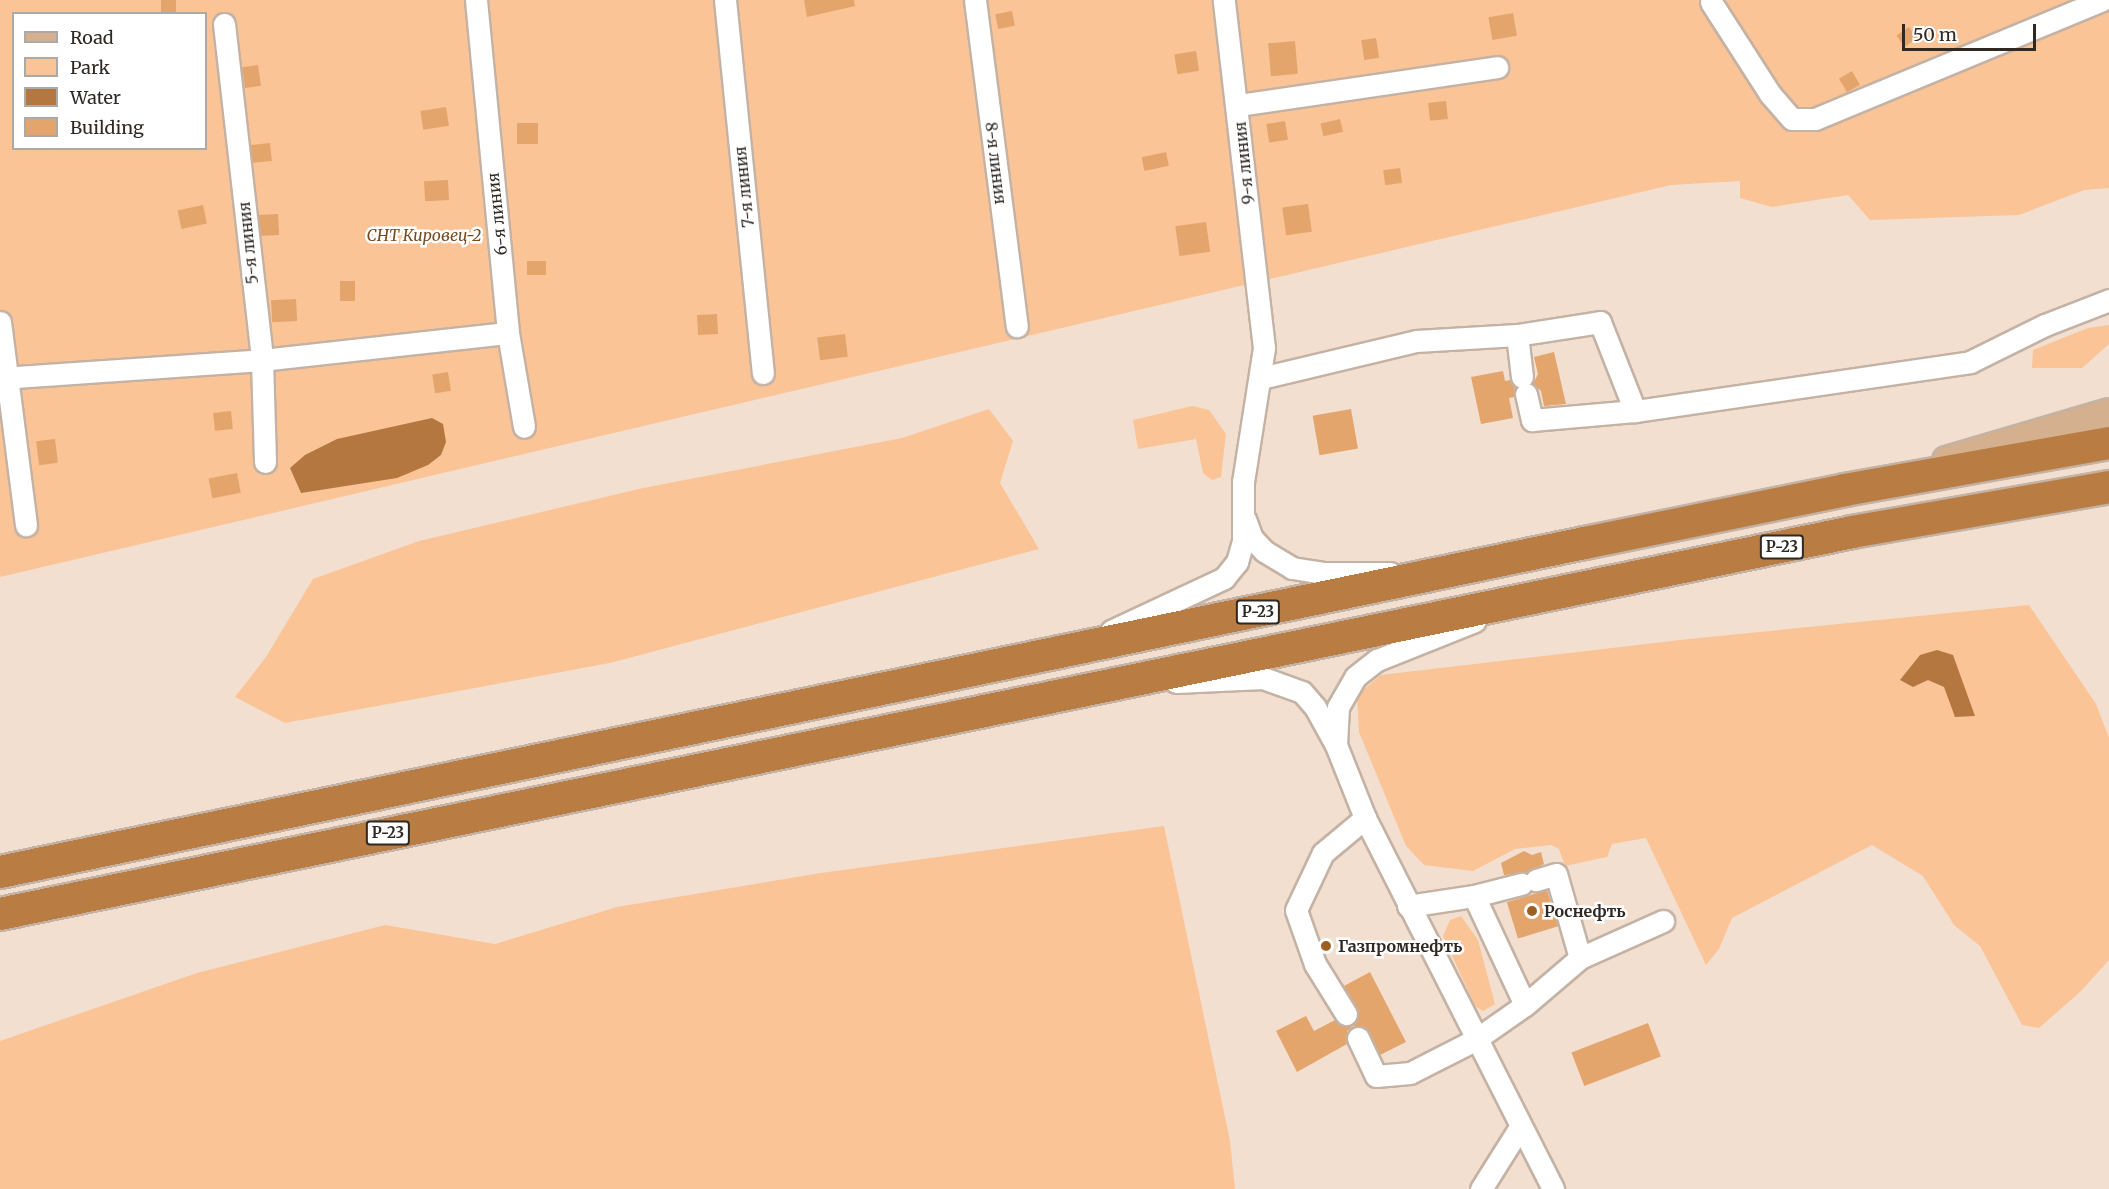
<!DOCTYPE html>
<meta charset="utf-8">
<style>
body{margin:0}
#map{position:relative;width:2109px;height:1189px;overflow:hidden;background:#f2dfd0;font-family:Merriweather,serif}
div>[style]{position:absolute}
.green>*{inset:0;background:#fac496}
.water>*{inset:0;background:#b3773f}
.building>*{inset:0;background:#e4a56d;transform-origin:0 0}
.roads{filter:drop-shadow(2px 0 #c4b2a4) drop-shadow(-2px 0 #c4b2a4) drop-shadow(0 2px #c4b2a4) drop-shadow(0 -2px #c4b2a4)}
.minor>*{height:21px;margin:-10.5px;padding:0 10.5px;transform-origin:10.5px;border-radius:10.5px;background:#fff}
.major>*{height:27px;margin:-13.5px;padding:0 13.5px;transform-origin:13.5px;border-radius:13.5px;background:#d5b08e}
.highway>*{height:32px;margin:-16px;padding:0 16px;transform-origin:16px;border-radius:16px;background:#b97c42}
.dots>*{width:16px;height:16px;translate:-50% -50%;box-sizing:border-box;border:3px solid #fff;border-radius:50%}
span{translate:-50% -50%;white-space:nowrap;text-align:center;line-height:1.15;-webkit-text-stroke:5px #fff;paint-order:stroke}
.shield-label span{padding:2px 4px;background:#fff;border:2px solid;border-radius:4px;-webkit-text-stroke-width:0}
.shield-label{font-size:15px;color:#2f2823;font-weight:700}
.street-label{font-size:16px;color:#2f2823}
.park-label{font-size:16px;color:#754a21;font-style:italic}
.poi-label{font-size:16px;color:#2f2823;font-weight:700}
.left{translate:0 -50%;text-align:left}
.legend{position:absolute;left:12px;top:12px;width:195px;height:138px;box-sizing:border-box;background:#fff;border:2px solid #aca9a7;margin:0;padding:8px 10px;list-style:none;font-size:18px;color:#2f2823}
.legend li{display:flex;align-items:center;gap:12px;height:30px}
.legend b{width:30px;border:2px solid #aca9a7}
.scale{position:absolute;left:1902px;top:24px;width:134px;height:27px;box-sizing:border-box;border:3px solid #2f2823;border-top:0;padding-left:8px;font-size:18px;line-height:21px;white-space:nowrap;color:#2f2823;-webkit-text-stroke:4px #fff;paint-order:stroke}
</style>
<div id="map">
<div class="green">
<i style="clip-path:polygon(evenodd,0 0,2109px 0,2109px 188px,2084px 190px,2019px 215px,1870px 220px,1848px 195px,1772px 207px,1740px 198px,1740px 181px,1671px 185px,0 577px,0 0,14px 14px,206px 14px,206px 148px,14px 148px,14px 14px)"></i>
<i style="clip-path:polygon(2109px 325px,2109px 344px,2082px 368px,2032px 368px,2033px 350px,2088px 328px)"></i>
<i style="clip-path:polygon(1192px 406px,1209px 410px,1226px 434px,1221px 477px,1212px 480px,1203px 473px,1196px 439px,1138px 449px,1133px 420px)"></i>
<i style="clip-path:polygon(989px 409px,1013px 441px,1000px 483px,1039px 549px,610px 663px,285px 723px,235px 697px,266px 657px,313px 579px,419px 541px,643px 488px,902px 438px)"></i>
<i style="clip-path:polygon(2029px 605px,2096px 704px,2109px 738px,2109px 960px,2081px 991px,2039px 1028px,2022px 1025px,1980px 946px,1954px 925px,1923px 876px,1872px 845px,1732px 918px,1719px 949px,1706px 965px,1646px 838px,1612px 844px,1607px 857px,1565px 866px,1559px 849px,1551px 845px,1515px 849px,1473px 871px,1424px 865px,1406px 846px,1359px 732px,1357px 695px,1381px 675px,1689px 639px)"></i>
<i style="clip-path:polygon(1164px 826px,1230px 1141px,1235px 1189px,0 1189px,0 1041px,197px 973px,385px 925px,495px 944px,617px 907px,821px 873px)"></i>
<i style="clip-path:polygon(1461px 916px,1478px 940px,1495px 1004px,1483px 1011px,1475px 1006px,1443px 936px,1450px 920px)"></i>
</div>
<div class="water">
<i style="clip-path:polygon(432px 418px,443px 424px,446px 442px,441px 455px,428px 465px,397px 478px,301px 493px,290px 468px,305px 455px,337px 439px)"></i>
<i style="clip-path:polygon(1937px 650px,1953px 655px,1975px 716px,1955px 717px,1944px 687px,1928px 680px,1913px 687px,1900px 680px,1920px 655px)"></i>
</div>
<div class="building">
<i style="left:161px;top:0;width:15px;height:14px"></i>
<i style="clip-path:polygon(804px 0,854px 0,855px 6px,807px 17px)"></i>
<i style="left:1012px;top:11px;width:15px;height:17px;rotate:79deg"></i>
<i style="left:1513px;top:13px;width:23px;height:25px;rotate:80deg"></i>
<i style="left:1909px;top:27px;width:14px;height:15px;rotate:56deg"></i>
<i style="left:1376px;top:38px;width:20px;height:15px;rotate:81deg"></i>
<i style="left:1295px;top:41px;width:33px;height:27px;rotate:85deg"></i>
<i style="left:1196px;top:51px;width:20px;height:22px;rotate:81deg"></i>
<i style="left:258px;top:65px;width:21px;height:16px;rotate:82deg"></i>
<i style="left:1852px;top:71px;width:16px;height:15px;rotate:60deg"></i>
<i style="left:1446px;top:101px;width:18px;height:18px;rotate:84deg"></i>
<i style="left:446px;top:107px;width:19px;height:26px;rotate:81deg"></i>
<i style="left:1340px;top:119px;width:13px;height:20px;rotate:77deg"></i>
<i style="left:1285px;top:121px;width:19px;height:19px;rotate:81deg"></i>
<i style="left:538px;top:123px;width:21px;height:21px;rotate:90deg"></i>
<i style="left:270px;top:143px;width:18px;height:20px;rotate:84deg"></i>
<i style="left:1166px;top:152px;width:14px;height:25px;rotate:78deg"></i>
<i style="left:1400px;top:168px;width:15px;height:17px;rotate:82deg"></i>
<i style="left:448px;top:180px;width:20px;height:24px;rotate:87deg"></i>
<i style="left:1308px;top:204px;width:28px;height:26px;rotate:82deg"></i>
<i style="left:203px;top:205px;width:19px;height:26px;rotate:78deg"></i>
<i style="left:278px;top:214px;width:21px;height:20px;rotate:87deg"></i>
<i style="left:1206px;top:222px;width:30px;height:31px;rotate:82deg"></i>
<i style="left:546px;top:261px;width:14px;height:19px;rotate:90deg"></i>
<i style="left:340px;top:281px;width:15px;height:20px"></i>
<i style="left:296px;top:299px;width:22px;height:25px;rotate:87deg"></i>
<i style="left:717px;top:314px;width:20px;height:20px;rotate:87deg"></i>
<i style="left:845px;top:334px;width:23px;height:28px;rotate:83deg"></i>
<i style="clip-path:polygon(1554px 352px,1566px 404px,1544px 406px,1541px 391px,1533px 384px,1538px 374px,1534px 357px)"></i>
<i style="clip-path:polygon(1503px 371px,1505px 381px,1510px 380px,1515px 388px,1514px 397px,1509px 398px,1513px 418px,1481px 424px,1471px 377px)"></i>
<i style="left:448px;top:372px;width:19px;height:16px;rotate:81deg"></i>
<i style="left:1351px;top:409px;width:40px;height:39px;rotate:80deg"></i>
<i style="left:231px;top:411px;width:18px;height:18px;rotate:84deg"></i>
<i style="left:55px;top:439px;width:24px;height:19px;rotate:83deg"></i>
<i style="left:237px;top:473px;width:20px;height:29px;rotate:79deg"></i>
<i style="clip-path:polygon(1524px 851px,1532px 855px,1541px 852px,1544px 864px,1526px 873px,1504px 875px,1501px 863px)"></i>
<i style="left:1547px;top:890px;width:38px;height:42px;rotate:73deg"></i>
<i style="clip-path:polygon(1370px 972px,1406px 1042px,1380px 1055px,1366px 1028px,1353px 1026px,1347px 1031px,1347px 1044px,1297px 1072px,1276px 1031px,1306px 1016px,1314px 1031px,1335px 1020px,1341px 1025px,1352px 1025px,1359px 1013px,1344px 986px)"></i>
<i style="left:1648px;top:1023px;width:36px;height:82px;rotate:69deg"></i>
</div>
<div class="roads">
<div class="minor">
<i style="left:476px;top:0;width:335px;rotate:84.5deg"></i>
<i style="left:508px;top:333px;width:95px;rotate:80.3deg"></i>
<i style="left:725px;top:0;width:375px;rotate:84.2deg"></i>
<i style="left:975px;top:0;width:329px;rotate:82.7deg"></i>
<i style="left:1711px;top:2px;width:109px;rotate:57.3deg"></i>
<i style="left:1770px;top:94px;width:33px;rotate:49deg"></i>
<i style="left:1792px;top:119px;width:23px"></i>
<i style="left:1815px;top:119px;width:311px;rotate:-22.5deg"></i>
<i style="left:224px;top:24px;width:338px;rotate:83.5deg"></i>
<i style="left:262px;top:360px;width:102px;rotate:88.3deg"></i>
<i style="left:1238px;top:105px;width:262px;rotate:-8.3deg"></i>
<i style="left:0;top:322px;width:205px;rotate:82.7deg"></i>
<i style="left:1517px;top:335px;width:42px;rotate:83.2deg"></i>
<i style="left:0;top:378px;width:263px;rotate:-3.9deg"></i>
<i style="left:262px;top:360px;width:247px;rotate:-6.3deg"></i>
<i style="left:1261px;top:378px;width:159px;rotate:-13.4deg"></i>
<i style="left:1416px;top:341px;width:101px;rotate:-3.4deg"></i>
<i style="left:1517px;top:335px;width:84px;rotate:-8.9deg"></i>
<i style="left:1600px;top:322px;width:96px;rotate:68.5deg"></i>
<i style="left:1526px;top:394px;width:27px;rotate:77deg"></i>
<i style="left:1532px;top:420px;width:103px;rotate:-5deg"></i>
<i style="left:1635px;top:411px;width:339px;rotate:-8.3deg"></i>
<i style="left:1970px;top:362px;width:84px;rotate:-26.3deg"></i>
<i style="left:2045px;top:325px;width:69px;rotate:-21.3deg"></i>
<i style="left:1245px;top:519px;width:20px;rotate:70deg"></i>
<i style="left:1252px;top:538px;width:18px;rotate:47deg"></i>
<i style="left:1264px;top:551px;width:33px;rotate:31deg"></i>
<i style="left:1292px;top:568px;width:30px;rotate:9deg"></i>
<i style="left:1322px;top:573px;width:68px"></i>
<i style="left:1111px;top:631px;width:125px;rotate:-25.1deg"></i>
<i style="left:1224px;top:578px;width:21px;rotate:-51deg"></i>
<i style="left:1237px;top:562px;width:22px;rotate:-74deg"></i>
<i style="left:1243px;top:541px;width:59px;rotate:-90deg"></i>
<i style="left:1243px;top:482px;width:136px;rotate:-81.1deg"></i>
<i style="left:1264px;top:348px;width:350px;rotate:-96.6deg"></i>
<i style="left:1176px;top:682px;width:87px;rotate:-2.6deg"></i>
<i style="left:1263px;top:678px;width:41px;rotate:19.7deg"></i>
<i style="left:1302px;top:692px;width:20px;rotate:49deg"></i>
<i style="left:1315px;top:707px;width:43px;rotate:61.1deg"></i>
<i style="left:1336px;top:745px;width:79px;rotate:68.3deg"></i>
<i style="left:1365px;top:818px;width:416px;rotate:63.1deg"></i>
<i style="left:1336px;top:745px;width:38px;rotate:-87deg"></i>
<i style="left:1338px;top:707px;width:34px;rotate:-60deg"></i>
<i style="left:1355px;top:677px;width:28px;rotate:-38deg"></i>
<i style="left:1377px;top:660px;width:105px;rotate:-21.7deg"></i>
<i style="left:1474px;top:896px;width:120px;rotate:64.9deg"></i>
<i style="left:1408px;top:906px;width:67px;rotate:-8.6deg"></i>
<i style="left:1474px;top:896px;width:49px;rotate:-14.3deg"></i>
<i style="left:1580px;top:958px;width:91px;rotate:-24deg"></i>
<i style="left:1346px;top:1014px;width:59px;rotate:-121.8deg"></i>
<i style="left:1315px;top:964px;width:57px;rotate:-109.4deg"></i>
<i style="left:1296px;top:910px;width:63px;rotate:-64.7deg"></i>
<i style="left:1323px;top:853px;width:55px;rotate:-39.8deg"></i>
<i style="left:1358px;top:1038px;width:42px;rotate:64.7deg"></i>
<i style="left:1376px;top:1076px;width:34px;rotate:-5deg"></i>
<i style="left:1410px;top:1073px;width:73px;rotate:-26.9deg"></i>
<i style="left:1475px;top:1040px;width:61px;rotate:-35deg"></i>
<i style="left:1525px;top:1005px;width:72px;rotate:-40.5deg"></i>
<i style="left:1580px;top:958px;width:87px;rotate:-105.9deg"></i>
<i style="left:1556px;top:874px;width:21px;rotate:163deg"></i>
<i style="left:1481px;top:1189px;width:73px;rotate:-57.8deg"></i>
</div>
<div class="major">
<i style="left:1946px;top:460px;width:170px;rotate:-16.4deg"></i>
</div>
<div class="highway">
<i style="left:0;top:872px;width:1619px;rotate:-11.73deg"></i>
<i style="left:1585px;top:543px;width:265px;rotate:-11.5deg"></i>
<i style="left:1845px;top:490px;width:268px;rotate:-10.1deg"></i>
<i style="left:0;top:914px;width:1891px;rotate:-11.65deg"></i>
<i style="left:1852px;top:532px;width:261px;rotate:-9.9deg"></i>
</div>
</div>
<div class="dots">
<i style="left:1532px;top:911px;background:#9d6023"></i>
<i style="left:1326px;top:946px;background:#9d6023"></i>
</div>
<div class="shield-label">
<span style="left:1782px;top:547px">Р-23</span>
<span style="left:1258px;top:612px">Р-23</span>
<span style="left:388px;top:833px">Р-23</span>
</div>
<div class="street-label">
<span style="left:996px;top:163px;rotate:83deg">8-я линия</span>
<span style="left:1244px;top:163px;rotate:-96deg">9-я линия</span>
<span style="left:744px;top:187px;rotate:-96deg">7-я линия</span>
<span style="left:497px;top:214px;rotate:-96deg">6-я линия</span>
<span style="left:248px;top:243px;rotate:-96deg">5-я линия</span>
</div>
<div class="park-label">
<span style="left:424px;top:235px">СНТ Кировец-2</span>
</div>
<div class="poi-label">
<span class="left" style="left:1544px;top:911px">Роснефть</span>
<span class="left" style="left:1338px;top:946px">Газпромнефть</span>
</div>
<ul class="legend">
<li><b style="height:8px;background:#d5b08e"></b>Road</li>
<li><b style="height:16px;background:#fac496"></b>Park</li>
<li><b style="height:16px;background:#b3773f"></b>Water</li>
<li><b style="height:16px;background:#e4a56d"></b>Building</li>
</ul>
<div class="scale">50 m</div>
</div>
